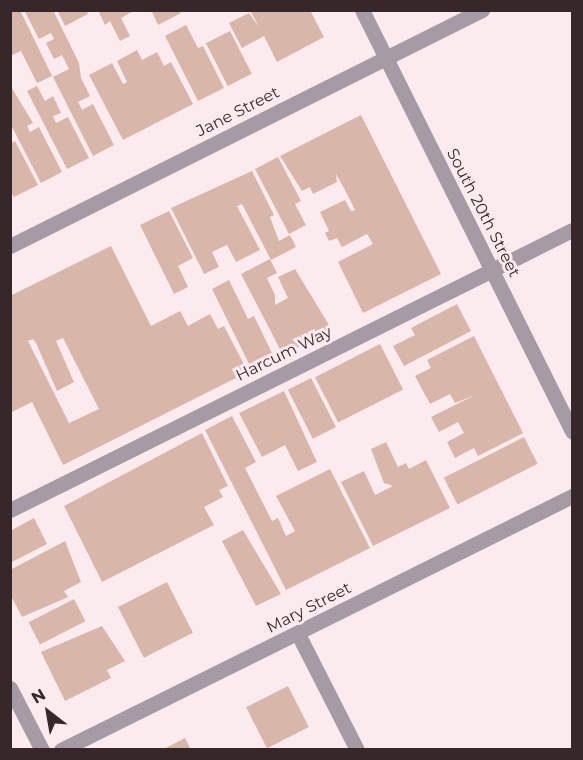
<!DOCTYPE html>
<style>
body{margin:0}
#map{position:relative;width:583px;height:760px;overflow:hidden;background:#fbebee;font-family:Montserrat,sans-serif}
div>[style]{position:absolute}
.building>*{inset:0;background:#d9b6aa;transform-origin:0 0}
.lane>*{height:15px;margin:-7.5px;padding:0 7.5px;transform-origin:7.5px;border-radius:7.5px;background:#a69aa4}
.street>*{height:15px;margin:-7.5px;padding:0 7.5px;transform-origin:7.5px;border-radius:7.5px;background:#a69aa4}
span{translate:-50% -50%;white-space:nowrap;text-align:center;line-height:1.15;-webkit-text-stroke:6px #fbebee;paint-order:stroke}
.street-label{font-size:16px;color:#35272a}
.frame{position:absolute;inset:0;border:12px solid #35272a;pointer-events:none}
.north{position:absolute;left:18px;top:682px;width:60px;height:60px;-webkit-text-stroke:4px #fbebee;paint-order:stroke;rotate:329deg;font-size:16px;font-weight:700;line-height:24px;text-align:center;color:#35272a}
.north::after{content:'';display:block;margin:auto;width:21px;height:27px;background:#35272a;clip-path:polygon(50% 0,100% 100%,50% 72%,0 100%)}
</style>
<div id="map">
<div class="building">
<i style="clip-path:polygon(10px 10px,20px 10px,52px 76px,37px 83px,21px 51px,10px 56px)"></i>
<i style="clip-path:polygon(24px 10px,53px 10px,79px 63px,81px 78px,90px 96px,78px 102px,82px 110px,93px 104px,114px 145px,93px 156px,53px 77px,69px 69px,62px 55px,54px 59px,46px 43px,54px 39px,51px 33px,39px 39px)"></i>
<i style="clip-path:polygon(57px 10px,86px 10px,88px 14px,65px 26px)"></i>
<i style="clip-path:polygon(98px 10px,135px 10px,121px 18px,130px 36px,120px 41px,110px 21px,105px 25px)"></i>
<i style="clip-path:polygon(151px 10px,179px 10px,181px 13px,158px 25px)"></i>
<i style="clip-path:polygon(250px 10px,310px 10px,324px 37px,277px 62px,264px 36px,242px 48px,229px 23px,249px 13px,259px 27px)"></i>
<i style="clip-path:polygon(186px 25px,198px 48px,203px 46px,224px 88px,198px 101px,165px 36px)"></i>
<i style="left:230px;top:31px;width:48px;height:27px;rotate:63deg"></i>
<i style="clip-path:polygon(137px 50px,142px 60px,157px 52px,164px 66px,171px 62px,193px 104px,123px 140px,89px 75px,112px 63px,123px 84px,127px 82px,117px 61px)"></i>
<i style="clip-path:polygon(10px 85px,33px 123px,27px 126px,30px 132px,39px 127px,62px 172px,41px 183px,10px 123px)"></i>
<i style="clip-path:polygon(37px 86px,45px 101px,53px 96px,61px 113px,53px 116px,56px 123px,68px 117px,89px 158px,67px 169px,27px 91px)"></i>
<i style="clip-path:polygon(361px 115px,441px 274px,363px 313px,338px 262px,373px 244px,367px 234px,342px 247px,337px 238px,329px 241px,325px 233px,329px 231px,320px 212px,345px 200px,351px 211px,355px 210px,346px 192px,336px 174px,337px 182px,313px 194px,310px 187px,302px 191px,280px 156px)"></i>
<i style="clip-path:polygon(15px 141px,38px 185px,14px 197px,10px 190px,10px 144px)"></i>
<i style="clip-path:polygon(278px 157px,301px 201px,295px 204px,306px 225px,289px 234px,255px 169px)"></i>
<i style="clip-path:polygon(252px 171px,274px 215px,270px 217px,279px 241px,290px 235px,296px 247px,271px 260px,242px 204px,237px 206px,260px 250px,236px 262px,227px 245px,212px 252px,219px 267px,204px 274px,171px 208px)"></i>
<i style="clip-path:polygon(169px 211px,193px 258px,178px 266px,188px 287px,174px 294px,140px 225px)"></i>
<i style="clip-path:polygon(evenodd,111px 246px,151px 326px,180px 311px,188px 326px,210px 314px,218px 329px,224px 326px,248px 372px,63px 465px,32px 402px,10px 413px,10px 296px,111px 246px,63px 338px,99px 409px,69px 423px,28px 341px,33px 339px,36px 343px,57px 391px,74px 382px,56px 341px,63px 338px)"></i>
<i style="clip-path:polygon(270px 259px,277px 273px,267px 278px,275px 295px,275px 305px,288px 298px,278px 277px,295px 269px,332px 330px,283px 355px,241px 274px)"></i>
<i style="clip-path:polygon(229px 280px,248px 319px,254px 316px,275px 359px,252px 370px,212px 289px)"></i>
<i style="clip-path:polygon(457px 304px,471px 331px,404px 366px,393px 346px,415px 335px,411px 328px)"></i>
<i style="clip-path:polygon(474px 336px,523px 433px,478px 456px,474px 448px,455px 458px,447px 442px,464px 433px,458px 422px,439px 432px,431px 417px,475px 395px,455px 403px,450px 394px,430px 404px,415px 376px,431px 368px,427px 360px)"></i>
<i style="left:380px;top:344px;width:51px;height:73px;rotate:63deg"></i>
<i style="left:311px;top:378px;width:55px;height:26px;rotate:63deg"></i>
<i style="clip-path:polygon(284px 391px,317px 462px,298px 471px,285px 445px,262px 457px,239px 413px)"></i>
<i style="clip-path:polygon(232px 416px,256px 462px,245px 468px,272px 521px,278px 518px,286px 536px,295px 531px,276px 496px,330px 469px,370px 548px,286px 590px,205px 430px)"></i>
<i style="clip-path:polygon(202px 433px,228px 486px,219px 490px,223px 497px,204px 507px,214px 525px,102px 582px,64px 506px)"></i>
<i style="left:524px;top:437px;width:30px;height:90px;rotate:63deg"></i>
<i style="clip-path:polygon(386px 442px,398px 467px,406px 463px,409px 469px,426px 460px,450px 508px,373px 546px,341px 482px,364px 471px,375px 495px,393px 486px,384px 483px,371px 449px)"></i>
<i style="clip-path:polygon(34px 518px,47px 544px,10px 563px,10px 531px)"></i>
<i style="clip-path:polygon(243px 530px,281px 594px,256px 606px,222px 541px)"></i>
<i style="clip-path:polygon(65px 541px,81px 582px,64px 591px,68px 597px,22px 617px,10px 594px,10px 570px)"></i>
<i style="left:167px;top:582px;width:57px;height:55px;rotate:63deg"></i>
<i style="left:74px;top:599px;width:25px;height:51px;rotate:63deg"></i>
<i style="clip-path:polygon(102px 626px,125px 661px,107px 670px,111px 678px,65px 701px,41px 652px)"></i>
<i style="left:288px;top:686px;width:46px;height:47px;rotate:63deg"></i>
<i style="clip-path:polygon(185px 738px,191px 750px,162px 750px)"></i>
</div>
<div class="lane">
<i style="left:492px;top:270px;width:89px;rotate:-26.6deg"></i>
<i style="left:298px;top:634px;width:130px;rotate:63deg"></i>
</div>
<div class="street">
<i style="left:362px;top:10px;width:471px;rotate:63.5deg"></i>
<i style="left:10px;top:246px;width:528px;rotate:-26.57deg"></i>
<i style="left:10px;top:510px;width:538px;rotate:-26.47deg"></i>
<i style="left:10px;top:688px;width:70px;rotate:62.7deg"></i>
<i style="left:61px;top:750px;width:571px;rotate:-26.43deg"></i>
</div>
<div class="street-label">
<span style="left:238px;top:112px;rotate:-27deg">Jane Street</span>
<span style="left:483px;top:213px;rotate:63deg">South 20th Street</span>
<span style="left:284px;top:354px;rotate:-26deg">Harcum Way</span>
<span style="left:309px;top:608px;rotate:-27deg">Mary Street</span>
</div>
<div class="frame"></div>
<div class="north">N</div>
</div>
